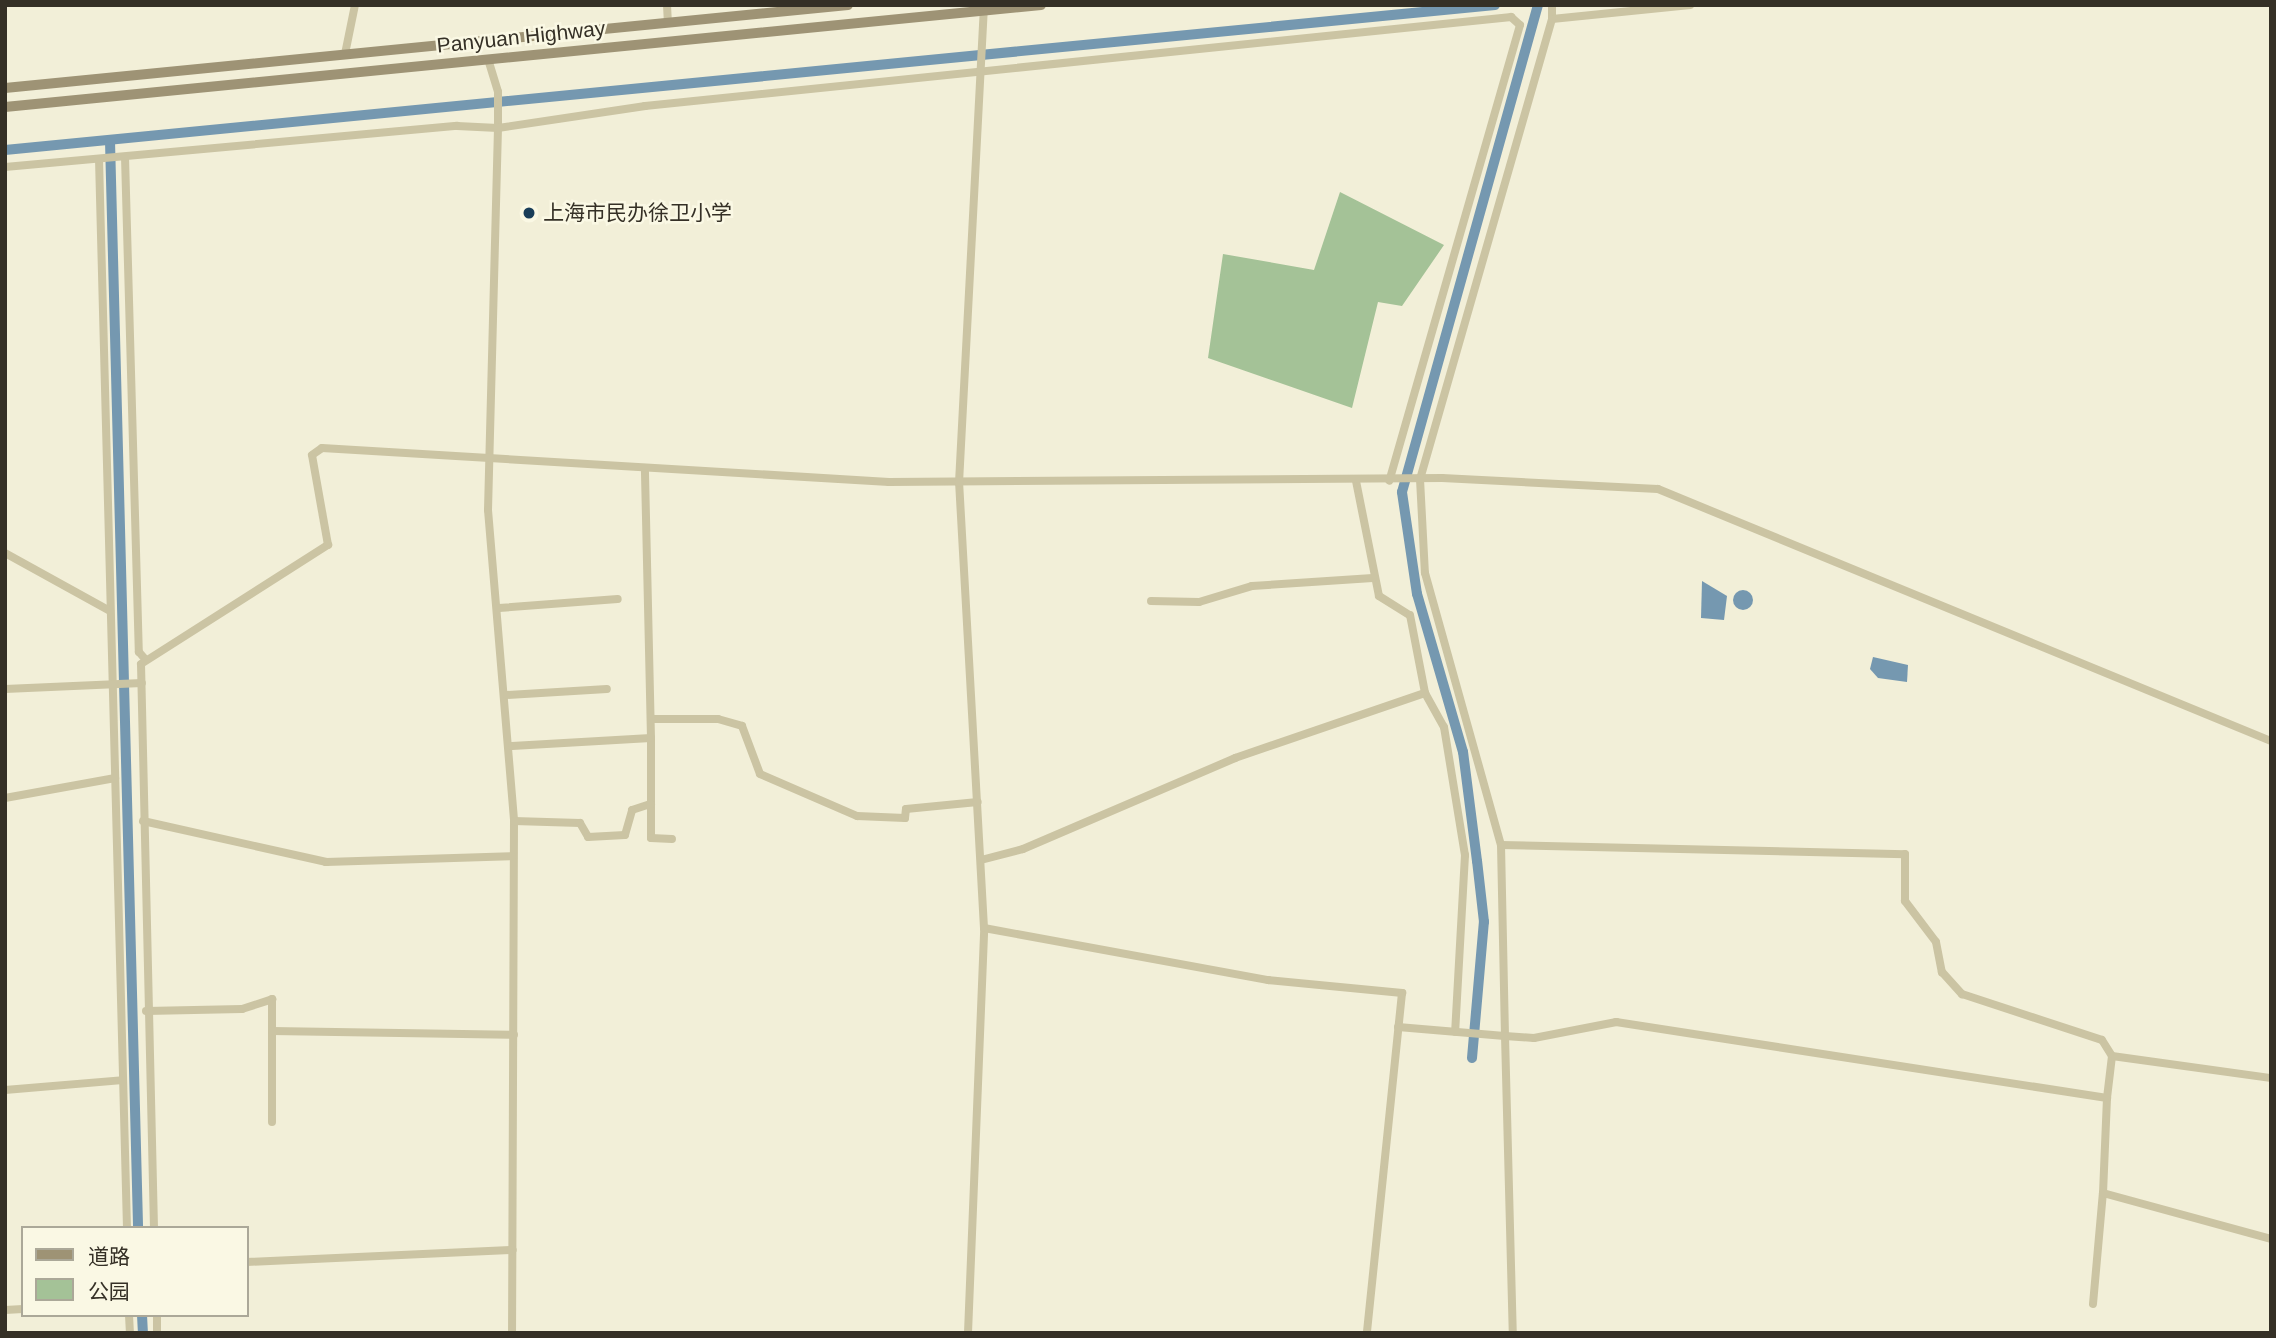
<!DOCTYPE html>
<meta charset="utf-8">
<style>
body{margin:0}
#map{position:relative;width:2276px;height:1338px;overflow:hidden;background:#f2efd8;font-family:Helvetica,"Noto Sans SC",sans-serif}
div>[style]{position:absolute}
.green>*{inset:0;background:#a4c297}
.water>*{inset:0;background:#7598b0}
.round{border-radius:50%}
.canal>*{height:10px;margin:-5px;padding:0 5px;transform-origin:5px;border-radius:5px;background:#7598b0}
.street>*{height:8px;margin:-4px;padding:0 4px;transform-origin:4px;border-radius:4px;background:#cbc4a3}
.secondary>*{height:10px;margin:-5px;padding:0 5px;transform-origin:5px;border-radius:5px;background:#9e9375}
.dots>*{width:19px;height:19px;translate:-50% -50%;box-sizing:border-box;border:4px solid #faf8e4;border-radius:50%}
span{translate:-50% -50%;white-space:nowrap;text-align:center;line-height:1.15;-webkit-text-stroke:5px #faf8e4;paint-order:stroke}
.street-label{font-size:21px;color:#353026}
.poi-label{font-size:21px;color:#353026}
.left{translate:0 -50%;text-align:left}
.frame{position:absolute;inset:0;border:7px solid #353026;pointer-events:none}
.legend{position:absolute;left:21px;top:1226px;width:228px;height:91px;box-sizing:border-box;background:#faf8e4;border:2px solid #aba898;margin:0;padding:9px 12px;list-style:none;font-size:21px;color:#353026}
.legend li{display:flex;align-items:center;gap:14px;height:35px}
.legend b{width:35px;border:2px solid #aba898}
</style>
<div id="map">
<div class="green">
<i style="clip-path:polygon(1340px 192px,1444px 245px,1402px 306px,1378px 302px,1352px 408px,1208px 358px,1223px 254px,1314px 270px)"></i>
</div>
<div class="water">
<i style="clip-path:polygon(1702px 581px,1727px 596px,1724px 620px,1701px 618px)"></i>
<i class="round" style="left:1733px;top:590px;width:20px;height:20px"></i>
<i style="clip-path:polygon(1873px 657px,1908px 665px,1907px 682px,1878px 678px,1870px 669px)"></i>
</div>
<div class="canal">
<i style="left:110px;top:141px;width:1087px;rotate:88.52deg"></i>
<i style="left:5px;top:150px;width:1497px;rotate:-5.56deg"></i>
<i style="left:1472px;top:1058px;width:137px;rotate:-85deg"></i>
<i style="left:1484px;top:922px;width:61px;rotate:-96.5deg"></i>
<i style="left:1477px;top:861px;width:110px;rotate:-97.3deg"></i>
<i style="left:1463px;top:752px;width:165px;rotate:-106.2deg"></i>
<i style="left:1417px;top:594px;width:103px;rotate:-98.4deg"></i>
<i style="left:1402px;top:492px;width:506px;rotate:-74.4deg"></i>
<i style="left:142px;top:1315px;width:18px;rotate:87deg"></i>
</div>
<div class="street">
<i style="left:667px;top:5px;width:18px;rotate:87deg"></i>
<i style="left:1552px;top:5px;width:14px;rotate:90deg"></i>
<i style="left:1552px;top:19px;width:139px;rotate:-5.8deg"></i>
<i style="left:1552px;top:19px;width:479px;rotate:106deg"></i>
<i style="left:1420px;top:479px;width:94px;rotate:87deg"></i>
<i style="left:1425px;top:573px;width:282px;rotate:74.4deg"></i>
<i style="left:1501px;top:845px;width:191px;rotate:88.8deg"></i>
<i style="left:1505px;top:1036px;width:29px;rotate:4deg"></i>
<i style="left:1534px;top:1038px;width:84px;rotate:-11deg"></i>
<i style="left:1616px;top:1022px;width:497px;rotate:8.8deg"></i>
<i style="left:2107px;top:1098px;width:95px;rotate:92.4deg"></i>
<i style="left:345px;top:54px;width:50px;rotate:-78.5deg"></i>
<i style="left:488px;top:59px;width:34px;rotate:73deg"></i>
<i style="left:498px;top:92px;width:36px;rotate:90deg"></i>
<i style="left:498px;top:128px;width:382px;rotate:91.5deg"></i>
<i style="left:488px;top:510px;width:312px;rotate:85.2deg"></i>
<i style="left:514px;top:821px;width:512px;rotate:90.22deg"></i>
<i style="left:125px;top:157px;width:495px;rotate:88.4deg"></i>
<i style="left:139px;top:652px;width:9px;rotate:49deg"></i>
<i style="left:99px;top:159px;width:1069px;rotate:88.5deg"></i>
<i style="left:5px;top:167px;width:454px;rotate:-5.2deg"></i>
<i style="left:457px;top:126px;width:41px;rotate:2.8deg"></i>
<i style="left:498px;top:128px;width:149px;rotate:-8.5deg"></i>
<i style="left:645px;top:106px;width:871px;rotate:-5.87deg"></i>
<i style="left:1511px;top:17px;width:12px;rotate:42deg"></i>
<i style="left:1520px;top:25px;width:474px;rotate:106deg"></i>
<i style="left:1356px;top:481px;width:117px;rotate:78.7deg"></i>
<i style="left:1379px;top:596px;width:36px;rotate:32deg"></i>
<i style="left:1410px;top:615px;width:79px;rotate:79.1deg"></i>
<i style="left:1425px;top:693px;width:39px;rotate:61deg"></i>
<i style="left:1444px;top:727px;width:130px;rotate:80.7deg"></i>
<i style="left:1465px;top:855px;width:177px;rotate:93.2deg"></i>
<i style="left:5px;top:553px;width:120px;rotate:28.9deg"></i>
<i style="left:1151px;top:601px;width:48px;rotate:1.2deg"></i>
<i style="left:1199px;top:602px;width:55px;rotate:-16.8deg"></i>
<i style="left:1252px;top:586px;width:121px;rotate:-3.8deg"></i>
<i style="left:499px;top:608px;width:119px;rotate:-4.3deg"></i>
<i style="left:5px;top:689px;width:137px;rotate:-2.5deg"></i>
<i style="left:507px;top:695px;width:100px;rotate:-3.4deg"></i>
<i style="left:654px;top:719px;width:64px"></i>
<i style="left:718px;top:719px;width:25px;rotate:16deg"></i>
<i style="left:742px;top:726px;width:51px;rotate:69.4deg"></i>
<i style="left:760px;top:774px;width:106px;rotate:23.4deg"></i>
<i style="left:857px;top:816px;width:48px;rotate:2.4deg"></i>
<i style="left:905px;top:818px;width:9px;rotate:-84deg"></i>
<i style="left:906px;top:809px;width:72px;rotate:-5.6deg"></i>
<i style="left:651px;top:738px;width:100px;rotate:90deg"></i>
<i style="left:651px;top:838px;width:21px;rotate:3deg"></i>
<i style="left:512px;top:746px;width:139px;rotate:-3.3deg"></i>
<i style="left:651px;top:738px;width:269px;rotate:-91.3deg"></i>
<i style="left:5px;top:798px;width:112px;rotate:-10.3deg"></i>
<i style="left:143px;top:821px;width:188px;rotate:12.6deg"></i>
<i style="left:326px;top:862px;width:186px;rotate:-1.8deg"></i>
<i style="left:514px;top:821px;width:66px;rotate:1.7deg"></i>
<i style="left:580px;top:823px;width:16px;rotate:60deg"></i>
<i style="left:588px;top:837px;width:37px;rotate:-3deg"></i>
<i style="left:625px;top:835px;width:26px;rotate:-74deg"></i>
<i style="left:632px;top:810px;width:20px;rotate:-18deg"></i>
<i style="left:1501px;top:845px;width:404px;rotate:1.3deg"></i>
<i style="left:1905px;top:854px;width:47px;rotate:90deg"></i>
<i style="left:1905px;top:901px;width:51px;rotate:52.9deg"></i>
<i style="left:1936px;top:942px;width:31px;rotate:79deg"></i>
<i style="left:1942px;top:972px;width:30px;rotate:48deg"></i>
<i style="left:1962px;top:994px;width:147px;rotate:18.2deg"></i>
<i style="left:2102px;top:1040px;width:19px;rotate:58deg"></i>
<i style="left:981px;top:860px;width:43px;rotate:-14.7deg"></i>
<i style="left:1023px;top:849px;width:231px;rotate:-23.2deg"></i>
<i style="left:1235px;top:758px;width:201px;rotate:-18.9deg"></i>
<i style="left:984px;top:928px;width:289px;rotate:10.4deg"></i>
<i style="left:1268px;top:980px;width:135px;rotate:5.5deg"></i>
<i style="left:1402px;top:993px;width:342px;rotate:95.9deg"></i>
<i style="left:146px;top:1011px;width:96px;rotate:-1.2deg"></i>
<i style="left:242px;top:1009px;width:32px;rotate:-18deg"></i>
<i style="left:272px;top:999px;width:123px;rotate:90deg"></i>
<i style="left:1398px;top:1027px;width:107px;rotate:4.8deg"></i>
<i style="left:1505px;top:1036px;width:297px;rotate:88.5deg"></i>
<i style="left:272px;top:1031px;width:242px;rotate:0.9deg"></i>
<i style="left:5px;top:1090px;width:118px;rotate:-4.8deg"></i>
<i style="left:2107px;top:1098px;width:42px;rotate:-83.2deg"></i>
<i style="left:2112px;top:1056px;width:161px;rotate:7.9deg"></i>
<i style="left:154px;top:1228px;width:564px;rotate:-91.32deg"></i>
<i style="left:141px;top:664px;width:222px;rotate:-32.5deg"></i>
<i style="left:328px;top:545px;width:91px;rotate:-100.1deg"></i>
<i style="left:312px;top:455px;width:12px;rotate:-35deg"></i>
<i style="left:322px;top:448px;width:568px;rotate:3.43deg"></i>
<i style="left:889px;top:482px;width:553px;rotate:-0.41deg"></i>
<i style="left:1442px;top:478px;width:216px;rotate:2.9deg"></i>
<i style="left:1658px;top:489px;width:663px;rotate:22.35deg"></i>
<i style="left:247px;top:1262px;width:266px;rotate:-2.6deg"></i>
<i style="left:2093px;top:1304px;width:111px;rotate:-84.9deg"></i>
<i style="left:2103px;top:1193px;width:174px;rotate:15.3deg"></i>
<i style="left:5px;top:1310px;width:18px;rotate:-3deg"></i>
<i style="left:129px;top:1315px;width:18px;rotate:87deg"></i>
<i style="left:157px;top:1315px;width:18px;rotate:90deg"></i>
<i style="left:968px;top:1333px;width:405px;rotate:-87.7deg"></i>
<i style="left:984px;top:928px;width:446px;rotate:-93.2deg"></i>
<i style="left:959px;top:483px;width:473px;rotate:-87deg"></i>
</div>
<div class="secondary">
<i style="left:5px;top:88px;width:847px;rotate:-5.62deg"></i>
<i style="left:5px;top:107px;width:1041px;rotate:-5.62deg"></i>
</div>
<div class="dots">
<i style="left:529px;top:213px;background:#193d58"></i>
</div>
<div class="street-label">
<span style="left:521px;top:37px;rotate:-6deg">Panyuan Highway</span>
</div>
<div class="poi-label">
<span class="left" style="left:543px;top:213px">上海市民办徐卫小学</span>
</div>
<div class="frame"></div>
<ul class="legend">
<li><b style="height:9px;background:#9e9375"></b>道路</li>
<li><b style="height:19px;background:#a4c297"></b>公园</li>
</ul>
</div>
